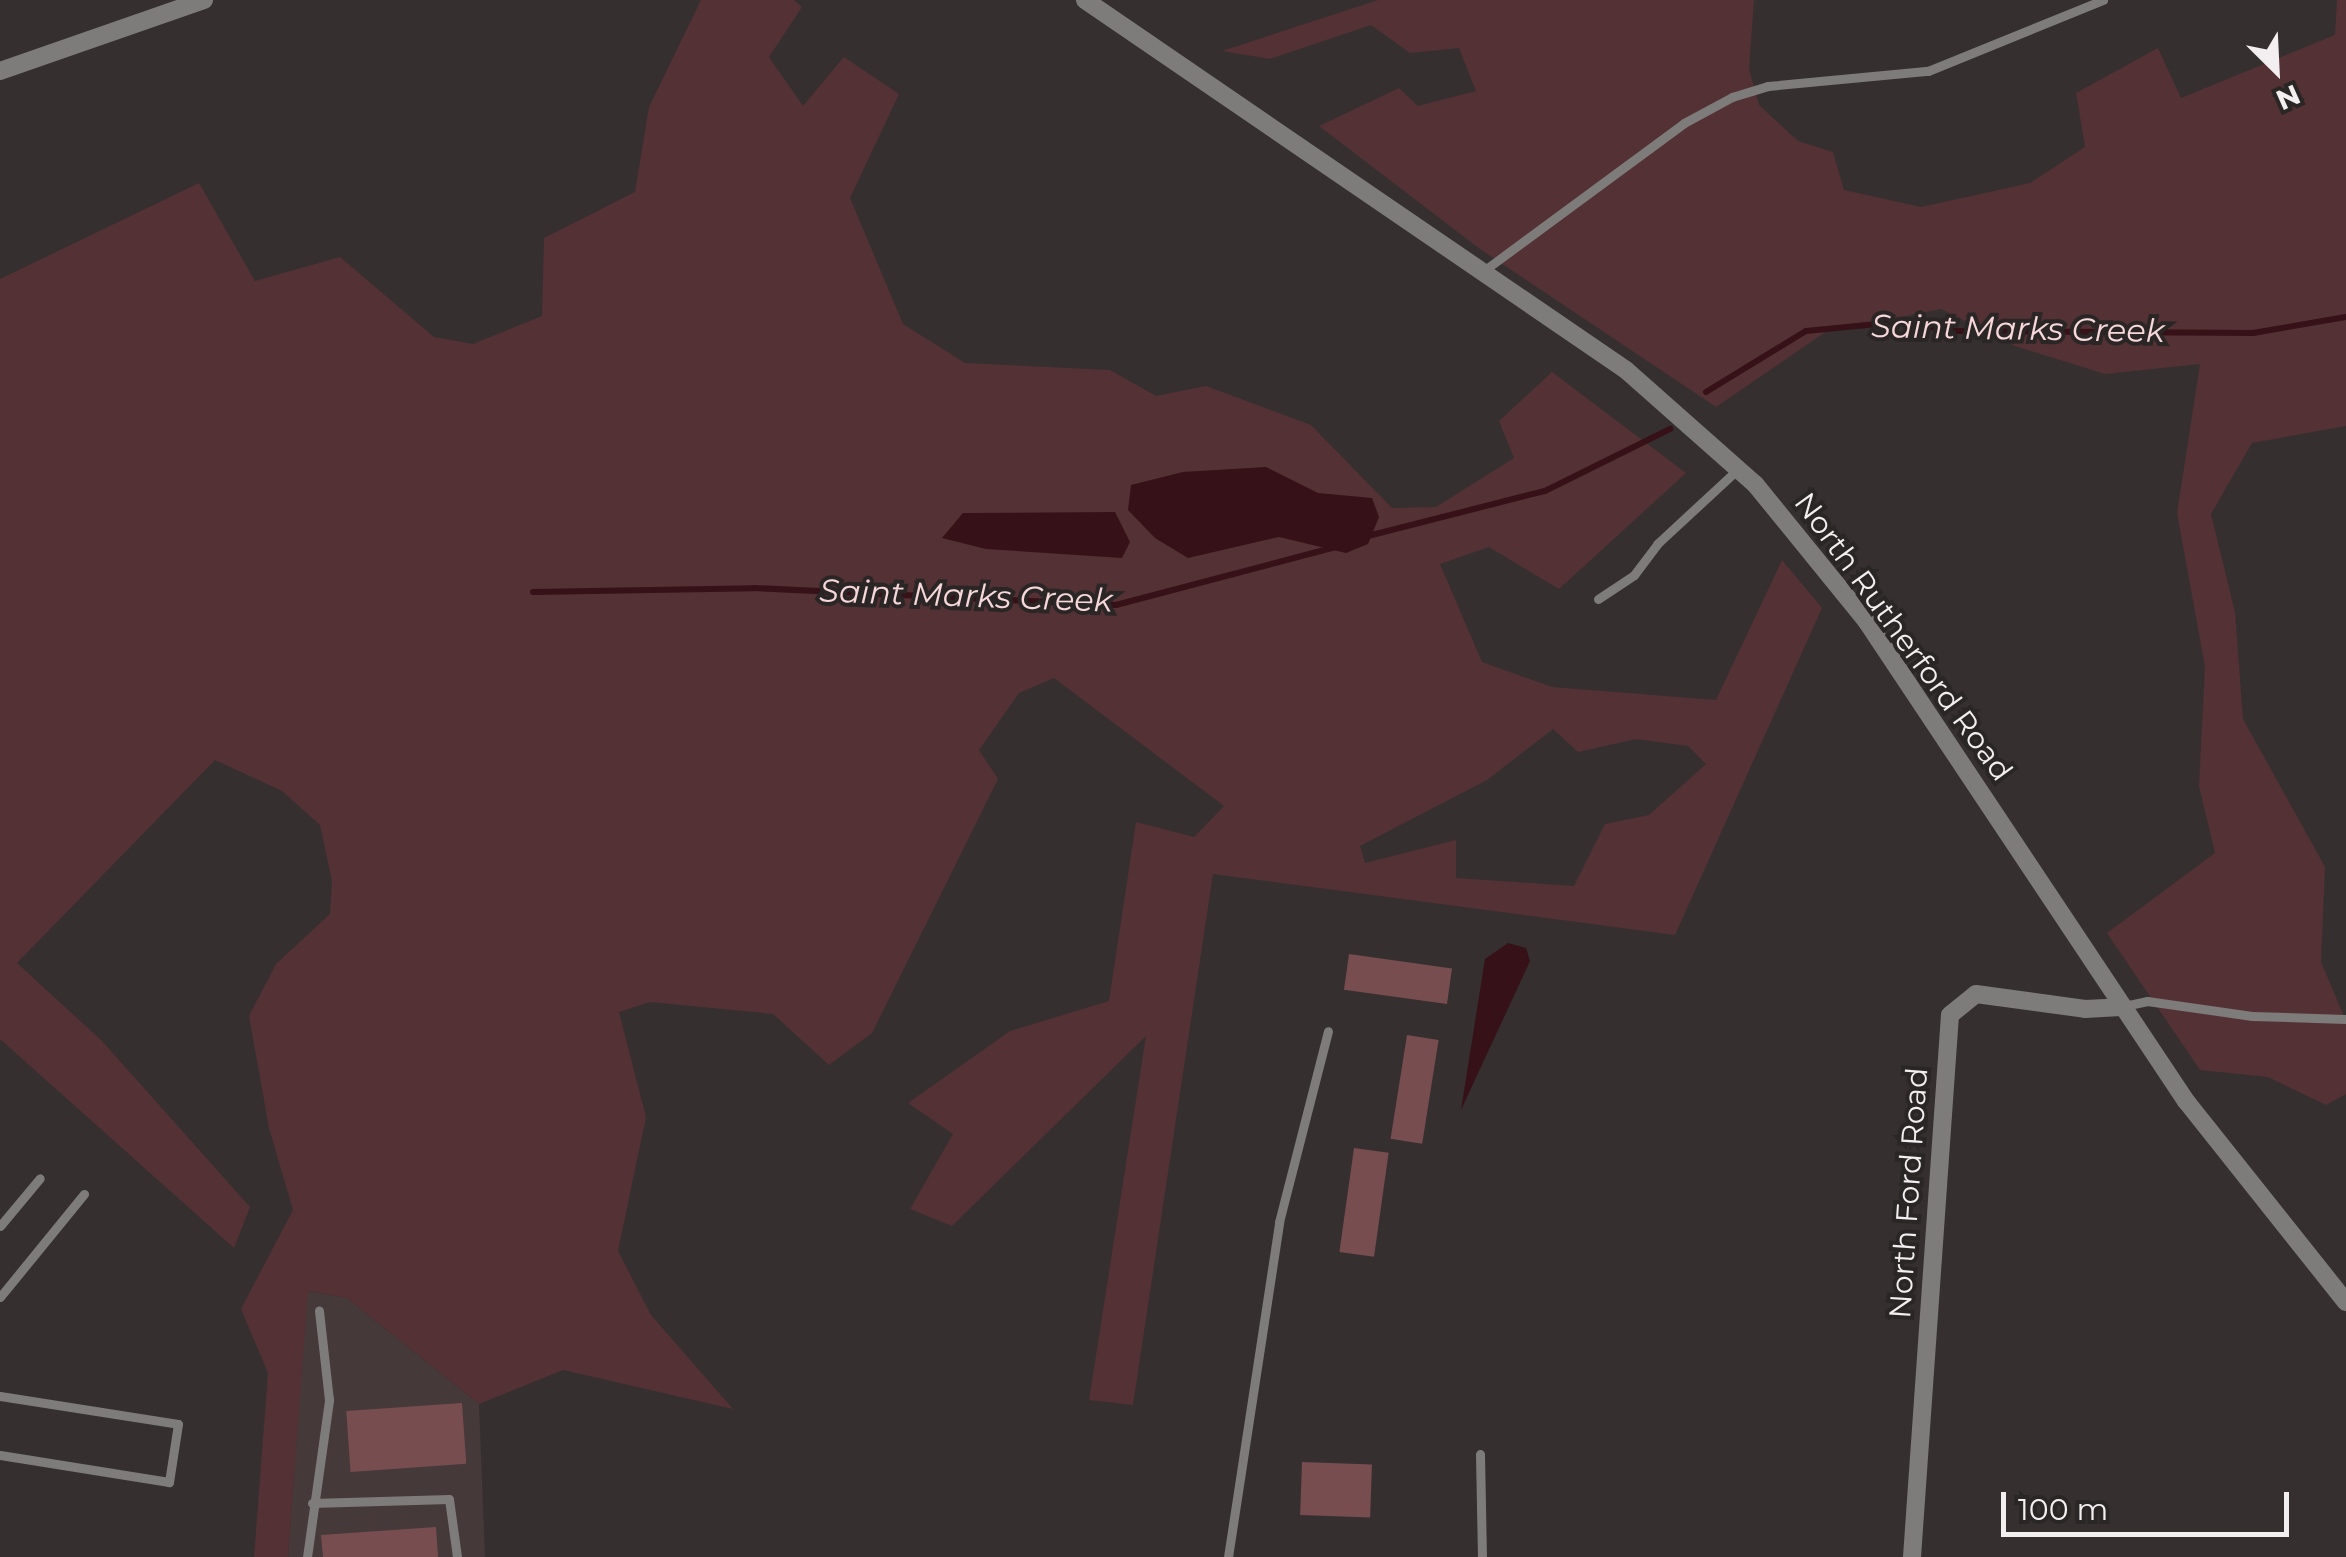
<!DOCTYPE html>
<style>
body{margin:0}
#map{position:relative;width:2346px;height:1557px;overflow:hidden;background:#352f30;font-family:Montserrat,sans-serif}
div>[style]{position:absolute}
.built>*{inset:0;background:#45393a}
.green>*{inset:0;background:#543134}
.water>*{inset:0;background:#361117}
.stream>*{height:6px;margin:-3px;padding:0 3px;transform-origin:3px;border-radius:3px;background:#361117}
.building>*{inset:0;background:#784d50;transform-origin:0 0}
.service>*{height:9px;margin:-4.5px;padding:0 4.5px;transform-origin:4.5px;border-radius:4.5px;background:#7e7b7b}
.minor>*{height:18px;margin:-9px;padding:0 9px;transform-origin:9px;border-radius:9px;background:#7e7b7b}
span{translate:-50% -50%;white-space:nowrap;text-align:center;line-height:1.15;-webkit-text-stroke:8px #2b2626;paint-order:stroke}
.street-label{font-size:30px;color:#f3eff0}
.water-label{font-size:32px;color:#f7d7d9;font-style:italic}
.north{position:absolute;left:2226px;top:20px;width:100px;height:100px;-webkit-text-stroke:8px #2b2626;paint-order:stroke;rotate:156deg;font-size:28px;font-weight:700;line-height:40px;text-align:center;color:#f3eff0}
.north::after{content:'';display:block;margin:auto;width:35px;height:45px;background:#f3eff0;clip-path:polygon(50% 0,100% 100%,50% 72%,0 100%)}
.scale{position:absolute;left:2001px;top:1492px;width:288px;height:45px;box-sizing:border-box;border:5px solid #f3eff0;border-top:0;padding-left:12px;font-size:30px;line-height:35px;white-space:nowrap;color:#f3eff0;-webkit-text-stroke:8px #2b2626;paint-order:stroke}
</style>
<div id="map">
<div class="built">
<i style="clip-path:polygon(307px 1291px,347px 1298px,479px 1404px,485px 1557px,288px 1557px)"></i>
</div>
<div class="green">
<i style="clip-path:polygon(evenodd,701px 0,794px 0,802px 7px,769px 57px,803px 106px,844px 57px,899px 94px,850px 198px,903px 324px,965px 363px,1110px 370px,1156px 396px,1206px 386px,1311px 425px,1392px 508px,1436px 507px,1514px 458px,1499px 421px,1552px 372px,1686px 473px,1559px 589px,1489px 547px,1440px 564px,1482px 662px,1552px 687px,1716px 700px,1782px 560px,1822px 608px,1675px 935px,1213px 874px,1133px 1405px,1089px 1400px,1146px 1036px,952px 1226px,910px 1209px,953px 1134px,908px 1103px,1010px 1031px,1109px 1001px,1136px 822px,1194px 837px,1224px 806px,1054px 678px,1019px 693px,979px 750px,998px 779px,872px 1033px,829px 1065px,773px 1014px,650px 1002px,619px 1012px,646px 1117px,618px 1251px,651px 1315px,733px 1409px,563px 1370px,479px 1404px,347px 1298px,308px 1291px,288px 1557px,254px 1557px,268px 1373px,241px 1309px,293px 1210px,269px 1128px,249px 1016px,276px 964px,330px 914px,332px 881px,320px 825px,282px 791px,215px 760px,17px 963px,102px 1041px,250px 1207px,234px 1248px,0 1039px,0 279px,199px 183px,255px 281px,340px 257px,434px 337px,473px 344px,542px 316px,544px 238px,635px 192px,649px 107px,701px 0,1553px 729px,1578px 752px,1636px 739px,1688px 746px,1706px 764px,1649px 815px,1605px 824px,1574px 886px,1456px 878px,1456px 840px,1365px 863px,1360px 846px,1487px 780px,1553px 729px)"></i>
<i style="clip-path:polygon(1378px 0,1754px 0,1749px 69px,1759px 105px,1798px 141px,1833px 152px,1844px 190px,1921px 207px,2030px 183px,2085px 147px,2076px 93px,2158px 48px,2181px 98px,2335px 35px,2337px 0,2346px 0,2346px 426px,2252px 443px,2211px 514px,2235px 612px,2243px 719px,2325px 867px,2321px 962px,2346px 1021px,2346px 1094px,2326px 1105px,2268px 1077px,2200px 1070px,2107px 933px,2215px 853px,2199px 786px,2205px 667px,2177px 513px,2200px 364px,2105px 374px,2015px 346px,1941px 309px,1827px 331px,1716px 407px,1480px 249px,1319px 126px,1399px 88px,1418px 106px,1476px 91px,1459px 48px,1410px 53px,1371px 25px,1270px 59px,1222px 51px)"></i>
</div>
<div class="water">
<i style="clip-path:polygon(1266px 467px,1318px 493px,1372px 498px,1379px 517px,1368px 544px,1346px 553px,1279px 537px,1188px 558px,1155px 538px,1128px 510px,1131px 485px,1183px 472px)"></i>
<i style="clip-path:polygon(1115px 512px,1130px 542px,1122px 558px,986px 549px,942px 538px,963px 513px)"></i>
<i style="clip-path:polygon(1508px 943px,1526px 948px,1530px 961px,1461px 1110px,1485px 959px)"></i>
</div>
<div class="stream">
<i style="left:1706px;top:392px;width:117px;rotate:-31.4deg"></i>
<i style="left:1806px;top:331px;width:92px;rotate:-5.6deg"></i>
<i style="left:1898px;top:322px;width:60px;rotate:8.7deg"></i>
<i style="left:1957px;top:331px;width:296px;rotate:0.4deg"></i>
<i style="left:2253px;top:333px;width:94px;rotate:-9.8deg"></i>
<i style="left:1364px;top:537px;width:187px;rotate:-14.3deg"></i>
<i style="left:1545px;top:491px;width:140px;rotate:-26.4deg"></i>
<i style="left:533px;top:592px;width:221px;rotate:-1deg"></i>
<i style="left:754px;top:588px;width:362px;rotate:2.7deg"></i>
<i style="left:1116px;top:605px;width:231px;rotate:-14.8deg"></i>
</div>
<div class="building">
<i style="left:1349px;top:954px;width:104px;height:36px;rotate:8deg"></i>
<i style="left:1407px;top:1035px;width:32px;height:105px;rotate:9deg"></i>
<i style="left:1354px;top:1148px;width:35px;height:105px;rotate:8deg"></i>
<i style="left:462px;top:1403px;width:61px;height:116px;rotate:86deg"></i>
<i style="left:1302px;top:1462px;width:70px;height:53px;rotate:2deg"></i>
<i style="clip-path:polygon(436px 1527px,438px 1557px,323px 1557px,321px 1535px)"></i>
</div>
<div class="service">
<i style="left:1482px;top:272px;width:251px;rotate:-36.4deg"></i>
<i style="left:1684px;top:123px;width:55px;rotate:-28.4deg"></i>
<i style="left:1732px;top:97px;width:38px;rotate:-17deg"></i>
<i style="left:1768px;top:86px;width:161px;rotate:-5.4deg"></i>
<i style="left:1928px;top:71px;width:189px;rotate:-22.1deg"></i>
<i style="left:1598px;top:599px;width:43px;rotate:-33.7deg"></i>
<i style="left:1634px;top:575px;width:39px;rotate:-53deg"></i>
<i style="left:1657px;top:544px;width:109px;rotate:-42.8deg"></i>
<i style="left:2124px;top:1006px;width:24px;rotate:-12deg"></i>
<i style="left:2147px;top:1001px;width:106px;rotate:8.1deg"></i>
<i style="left:2252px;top:1016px;width:94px;rotate:1.8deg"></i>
<i style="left:0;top:1226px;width:62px;rotate:-50.2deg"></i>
<i style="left:0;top:1297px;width:133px;rotate:-50.8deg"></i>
<i style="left:0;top:1396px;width:180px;rotate:8.9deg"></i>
<i style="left:178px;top:1424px;width:59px;rotate:98.8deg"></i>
<i style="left:169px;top:1482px;width:171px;rotate:-170.9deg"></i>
<i style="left:1480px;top:1454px;width:103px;rotate:88.9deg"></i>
<i style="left:312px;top:1503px;width:137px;rotate:-1.7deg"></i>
<i style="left:449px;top:1499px;width:59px;rotate:82.1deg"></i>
<i style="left:307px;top:1557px;width:159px;rotate:-82deg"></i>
<i style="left:329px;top:1400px;width:90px;rotate:-96.4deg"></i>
<i style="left:1228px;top:1557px;width:339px;rotate:-81.3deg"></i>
<i style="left:1279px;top:1222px;width:197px;rotate:-75.6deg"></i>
</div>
<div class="minor">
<i style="left:1085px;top:0;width:655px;rotate:34.37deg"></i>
<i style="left:1626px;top:370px;width:172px;rotate:41.5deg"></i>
<i style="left:1755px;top:484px;width:178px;rotate:50.9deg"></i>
<i style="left:1867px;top:622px;width:576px;rotate:56.34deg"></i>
<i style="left:2186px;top:1101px;width:257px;rotate:51.5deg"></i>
<i style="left:0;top:71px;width:216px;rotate:-19.2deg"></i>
<i style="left:1912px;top:1557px;width:543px;rotate:-85.99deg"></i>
<i style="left:1950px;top:1015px;width:33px;rotate:-39deg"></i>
<i style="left:1976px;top:994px;width:110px;rotate:7.8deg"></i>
<i style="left:2085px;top:1009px;width:36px;rotate:-3deg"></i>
</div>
<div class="street-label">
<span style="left:1903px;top:637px;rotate:54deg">North Rutherford Road</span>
<span style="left:1909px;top:1193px;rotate:-86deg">North Ford Road</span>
</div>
<div class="water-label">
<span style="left:2018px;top:329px;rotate:1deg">Saint Marks Creek</span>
<span style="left:966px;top:596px;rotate:2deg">Saint Marks Creek</span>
</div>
<div class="north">N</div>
<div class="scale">100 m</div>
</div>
